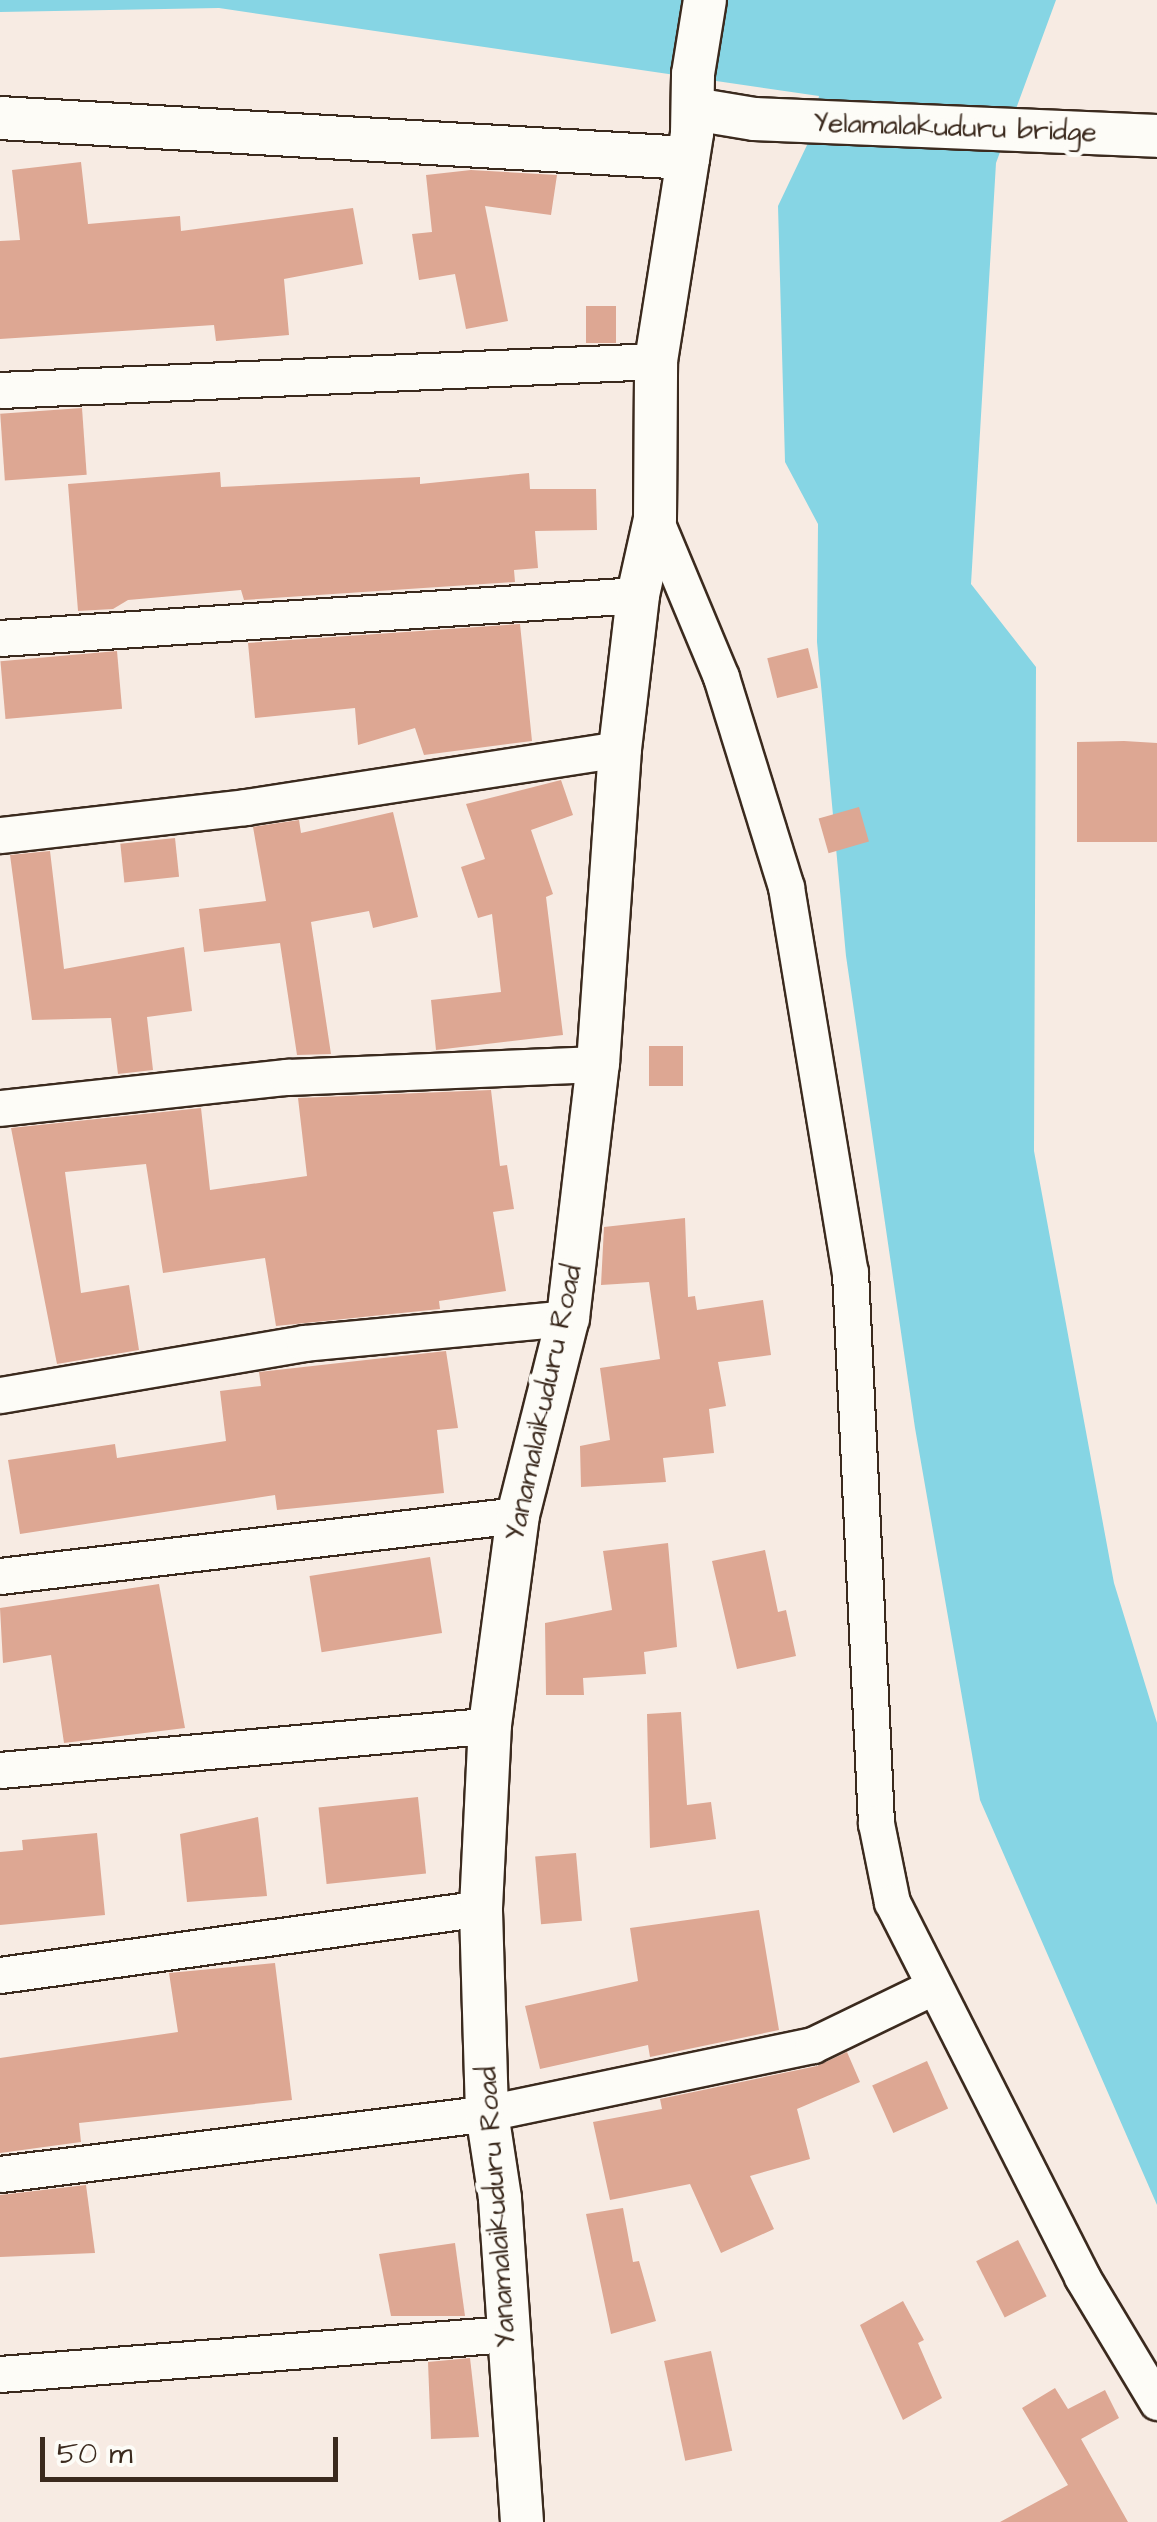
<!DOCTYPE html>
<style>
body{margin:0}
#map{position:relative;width:1157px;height:2522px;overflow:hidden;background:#f7ebe3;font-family:"Architects Daughter",sans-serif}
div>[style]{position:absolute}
.water>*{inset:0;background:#86d5e4}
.building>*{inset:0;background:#dda793;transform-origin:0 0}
.roads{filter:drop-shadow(2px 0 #3b2a1e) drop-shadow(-2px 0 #3b2a1e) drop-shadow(0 2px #3b2a1e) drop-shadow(0 -2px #3b2a1e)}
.minor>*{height:35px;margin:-17.5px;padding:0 17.5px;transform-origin:17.5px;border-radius:17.5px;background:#fdfcf7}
.tertiary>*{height:42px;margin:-21px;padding:0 21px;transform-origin:21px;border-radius:21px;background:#fdfcf7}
span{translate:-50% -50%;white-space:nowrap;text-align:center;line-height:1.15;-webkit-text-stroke:10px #fdfcf7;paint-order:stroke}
.street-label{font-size:28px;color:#3b2a1e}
.scale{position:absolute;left:40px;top:2437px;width:298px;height:45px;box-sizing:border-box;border:5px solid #3b2a1e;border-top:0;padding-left:12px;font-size:30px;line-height:35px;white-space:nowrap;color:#3b2a1e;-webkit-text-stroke:8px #fdfcf7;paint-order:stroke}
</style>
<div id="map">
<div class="water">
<i style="clip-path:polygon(0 0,1056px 0,996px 163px,971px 584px,1036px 667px,1034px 1151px,1114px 1583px,1157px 1723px,1157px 2205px,980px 1800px,915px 1428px,846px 956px,817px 642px,818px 524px,785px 462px,778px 206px,808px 143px,819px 96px,219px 8px,0 12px)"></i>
</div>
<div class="building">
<i style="clip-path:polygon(81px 162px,88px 224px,180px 216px,181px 231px,353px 208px,363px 264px,284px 279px,289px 335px,216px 341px,214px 325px,0 339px,0 241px,20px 240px,12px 170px)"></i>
<i style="clip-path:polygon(471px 170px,557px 175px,551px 215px,485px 206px,508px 321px,466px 329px,455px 274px,419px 280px,412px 234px,432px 232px,426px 175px)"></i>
<i style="left:586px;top:306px;width:30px;height:37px"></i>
<i style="left:82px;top:408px;width:67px;height:82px;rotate:86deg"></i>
<i style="clip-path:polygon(220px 472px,221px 487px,420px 477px,420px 484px,529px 473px,530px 489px,596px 489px,597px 530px,535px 531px,538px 568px,514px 570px,515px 582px,244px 600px,241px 590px,128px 600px,113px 609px,78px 611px,68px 484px)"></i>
<i style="clip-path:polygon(520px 624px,532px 741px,424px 755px,415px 728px,358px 745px,355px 708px,255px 718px,248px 643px)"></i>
<i style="left:808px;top:648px;width:41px;height:42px;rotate:76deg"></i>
<i style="left:117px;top:651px;width:58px;height:117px;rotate:85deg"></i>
<i style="clip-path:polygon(1124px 741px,1157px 743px,1157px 842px,1077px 842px,1077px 742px)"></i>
<i style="clip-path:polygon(561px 780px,573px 815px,531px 830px,553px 894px,546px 897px,563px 1035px,436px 1050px,431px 1000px,501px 992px,492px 914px,478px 918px,461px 867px,485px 859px,466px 804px)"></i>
<i style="left:859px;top:807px;width:36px;height:42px;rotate:74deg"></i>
<i style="clip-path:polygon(393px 812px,418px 917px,373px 928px,369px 911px,311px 922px,331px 1054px,297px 1055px,280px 943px,204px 952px,199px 909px,266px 901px,253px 827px,299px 820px,301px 833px)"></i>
<i style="left:175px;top:838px;width:39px;height:55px;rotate:84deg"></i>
<i style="clip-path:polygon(50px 851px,64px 969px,184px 947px,192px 1011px,147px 1017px,153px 1070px,118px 1074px,111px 1018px,32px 1020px,10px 855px)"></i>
<i style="left:649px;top:1046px;width:34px;height:40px"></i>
<i style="clip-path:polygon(491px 1090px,500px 1166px,507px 1165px,514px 1209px,493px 1212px,506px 1291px,439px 1301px,440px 1309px,276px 1326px,265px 1258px,163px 1273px,146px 1164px,65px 1172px,81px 1293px,129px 1285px,139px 1350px,57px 1364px,11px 1128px,201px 1108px,210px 1190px,307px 1176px,298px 1098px)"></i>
<i style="clip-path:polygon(685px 1218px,688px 1297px,695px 1296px,697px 1310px,763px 1300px,771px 1355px,718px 1362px,726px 1406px,709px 1409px,714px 1453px,663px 1458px,666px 1482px,581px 1487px,580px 1446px,610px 1440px,600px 1368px,660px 1359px,649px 1282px,601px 1285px,604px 1227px)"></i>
<i style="clip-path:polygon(446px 1351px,458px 1428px,437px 1430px,444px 1493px,277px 1510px,275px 1495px,20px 1534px,8px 1460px,115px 1444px,117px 1458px,226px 1441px,220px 1391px,261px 1386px,259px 1372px)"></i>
<i style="clip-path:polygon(668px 1543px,677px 1647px,644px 1652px,646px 1674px,583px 1678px,584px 1695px,546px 1695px,545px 1623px,612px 1610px,603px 1551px)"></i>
<i style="clip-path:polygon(765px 1550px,778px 1612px,786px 1610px,796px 1656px,737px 1669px,712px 1561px)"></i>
<i style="left:430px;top:1557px;width:77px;height:122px;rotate:81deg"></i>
<i style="clip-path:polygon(159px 1584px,185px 1728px,64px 1743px,51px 1655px,3px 1663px,0 1608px)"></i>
<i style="clip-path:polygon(681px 1712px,687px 1805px,711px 1802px,716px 1839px,650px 1848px,647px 1714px)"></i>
<i style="left:418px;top:1797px;width:77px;height:100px;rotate:84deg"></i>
<i style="clip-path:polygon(258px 1817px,267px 1896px,187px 1902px,180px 1834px)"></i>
<i style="clip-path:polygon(97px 1833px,105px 1915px,0 1925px,0 1852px,23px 1850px,22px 1840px)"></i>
<i style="left:576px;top:1853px;width:68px;height:41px;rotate:85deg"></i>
<i style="clip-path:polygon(759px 1910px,779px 2030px,650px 2057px,648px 2045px,540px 2069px,525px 2006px,638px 1981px,630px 1928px)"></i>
<i style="clip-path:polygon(275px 1963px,292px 2100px,79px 2123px,81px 2142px,0 2153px,0 2058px,178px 2032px,169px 1973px)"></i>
<i style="clip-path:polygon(847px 2052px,860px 2082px,797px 2109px,810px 2159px,750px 2176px,774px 2229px,721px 2253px,690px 2184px,610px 2200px,593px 2122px,662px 2109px,660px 2099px,817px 2066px)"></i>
<i style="left:927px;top:2061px;width:52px;height:60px;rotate:66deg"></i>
<i style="clip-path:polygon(86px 2185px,95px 2253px,0 2257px,0 2195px)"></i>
<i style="clip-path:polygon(623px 2208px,633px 2262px,639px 2261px,656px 2321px,611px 2334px,586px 2214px)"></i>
<i style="left:1018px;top:2240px;width:63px;height:47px;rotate:63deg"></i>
<i style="clip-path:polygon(455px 2243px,465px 2316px,391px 2316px,379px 2254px)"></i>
<i style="clip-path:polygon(903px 2301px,924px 2340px,918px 2343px,942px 2398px,903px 2420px,860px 2325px)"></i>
<i style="left:711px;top:2351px;width:102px;height:48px;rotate:78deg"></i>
<i style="clip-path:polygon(470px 2358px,479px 2437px,431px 2439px,428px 2362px)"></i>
<i style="clip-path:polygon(1055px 2388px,1068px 2409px,1105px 2390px,1119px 2418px,1081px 2439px,1128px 2522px,1000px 2522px,1068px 2485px,1022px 2408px)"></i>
</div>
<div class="roads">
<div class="minor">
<i style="left:0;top:390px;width:657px;rotate:-2.53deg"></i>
<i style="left:655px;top:519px;width:171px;rotate:67.3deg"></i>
<i style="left:721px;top:677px;width:220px;rotate:72.8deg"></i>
<i style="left:786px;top:887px;width:390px;rotate:80.6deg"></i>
<i style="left:850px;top:1272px;width:552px;rotate:87.3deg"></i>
<i style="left:876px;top:1823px;width:81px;rotate:78.6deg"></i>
<i style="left:892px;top:1902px;width:420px;rotate:63.1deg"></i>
<i style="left:1082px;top:2277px;width:146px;rotate:59deg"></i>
<i style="left:0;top:638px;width:639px;rotate:-3.86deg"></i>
<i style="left:0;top:835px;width:247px;rotate:-6.5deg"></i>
<i style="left:245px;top:807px;width:379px;rotate:-8.8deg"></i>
<i style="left:0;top:1108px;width:289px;rotate:-6.2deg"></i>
<i style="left:287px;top:1077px;width:311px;rotate:-2.4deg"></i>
<i style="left:0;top:1395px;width:308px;rotate:-9.7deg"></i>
<i style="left:304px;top:1343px;width:265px;rotate:-5.4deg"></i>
<i style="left:0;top:1576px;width:522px;rotate:-6.72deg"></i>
<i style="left:0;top:1770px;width:492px;rotate:-5.2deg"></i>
<i style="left:0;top:1975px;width:486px;rotate:-7.9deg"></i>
<i style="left:0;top:2174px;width:491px;rotate:-7.1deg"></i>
<i style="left:487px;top:2113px;width:333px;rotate:-11.8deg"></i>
<i style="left:813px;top:2045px;width:131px;rotate:-25.8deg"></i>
<i style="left:0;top:2374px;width:509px;rotate:-4.51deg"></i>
</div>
<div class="tertiary">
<i style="left:694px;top:109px;width:61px;rotate:9.5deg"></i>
<i style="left:754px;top:119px;width:403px;rotate:2.4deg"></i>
<i style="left:0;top:118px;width:689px;rotate:3.33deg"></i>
<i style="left:522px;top:2522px;width:325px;rotate:-93.9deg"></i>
<i style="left:500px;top:2198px;width:86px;rotate:-98.7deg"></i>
<i style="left:487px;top:2113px;width:205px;rotate:-91.7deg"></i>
<i style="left:481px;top:1908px;width:183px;rotate:-87.2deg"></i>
<i style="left:490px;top:1725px;width:212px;rotate:-82.4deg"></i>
<i style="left:518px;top:1515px;width:203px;rotate:-75.8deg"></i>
<i style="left:568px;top:1318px;width:256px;rotate:-83.3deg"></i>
<i style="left:598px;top:1064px;width:316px;rotate:-86deg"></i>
<i style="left:620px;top:749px;width:155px;rotate:-83.3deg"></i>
<i style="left:638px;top:595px;width:78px;rotate:-77.4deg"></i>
<i style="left:655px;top:519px;width:158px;rotate:-89.6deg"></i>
<i style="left:656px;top:361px;width:231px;rotate:-81deg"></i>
<i style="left:692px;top:133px;width:59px;rotate:-89deg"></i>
<i style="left:693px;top:74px;width:75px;rotate:-80.8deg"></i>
</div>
</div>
<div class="street-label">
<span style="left:955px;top:128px;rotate:2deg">Yelamalakuduru bridge</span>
<span style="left:544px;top:1403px;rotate:-78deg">Yanamalaikuduru Road</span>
<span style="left:497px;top:2207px;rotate:-94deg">Yanamalaikuduru Road</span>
</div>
<div class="scale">50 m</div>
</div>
